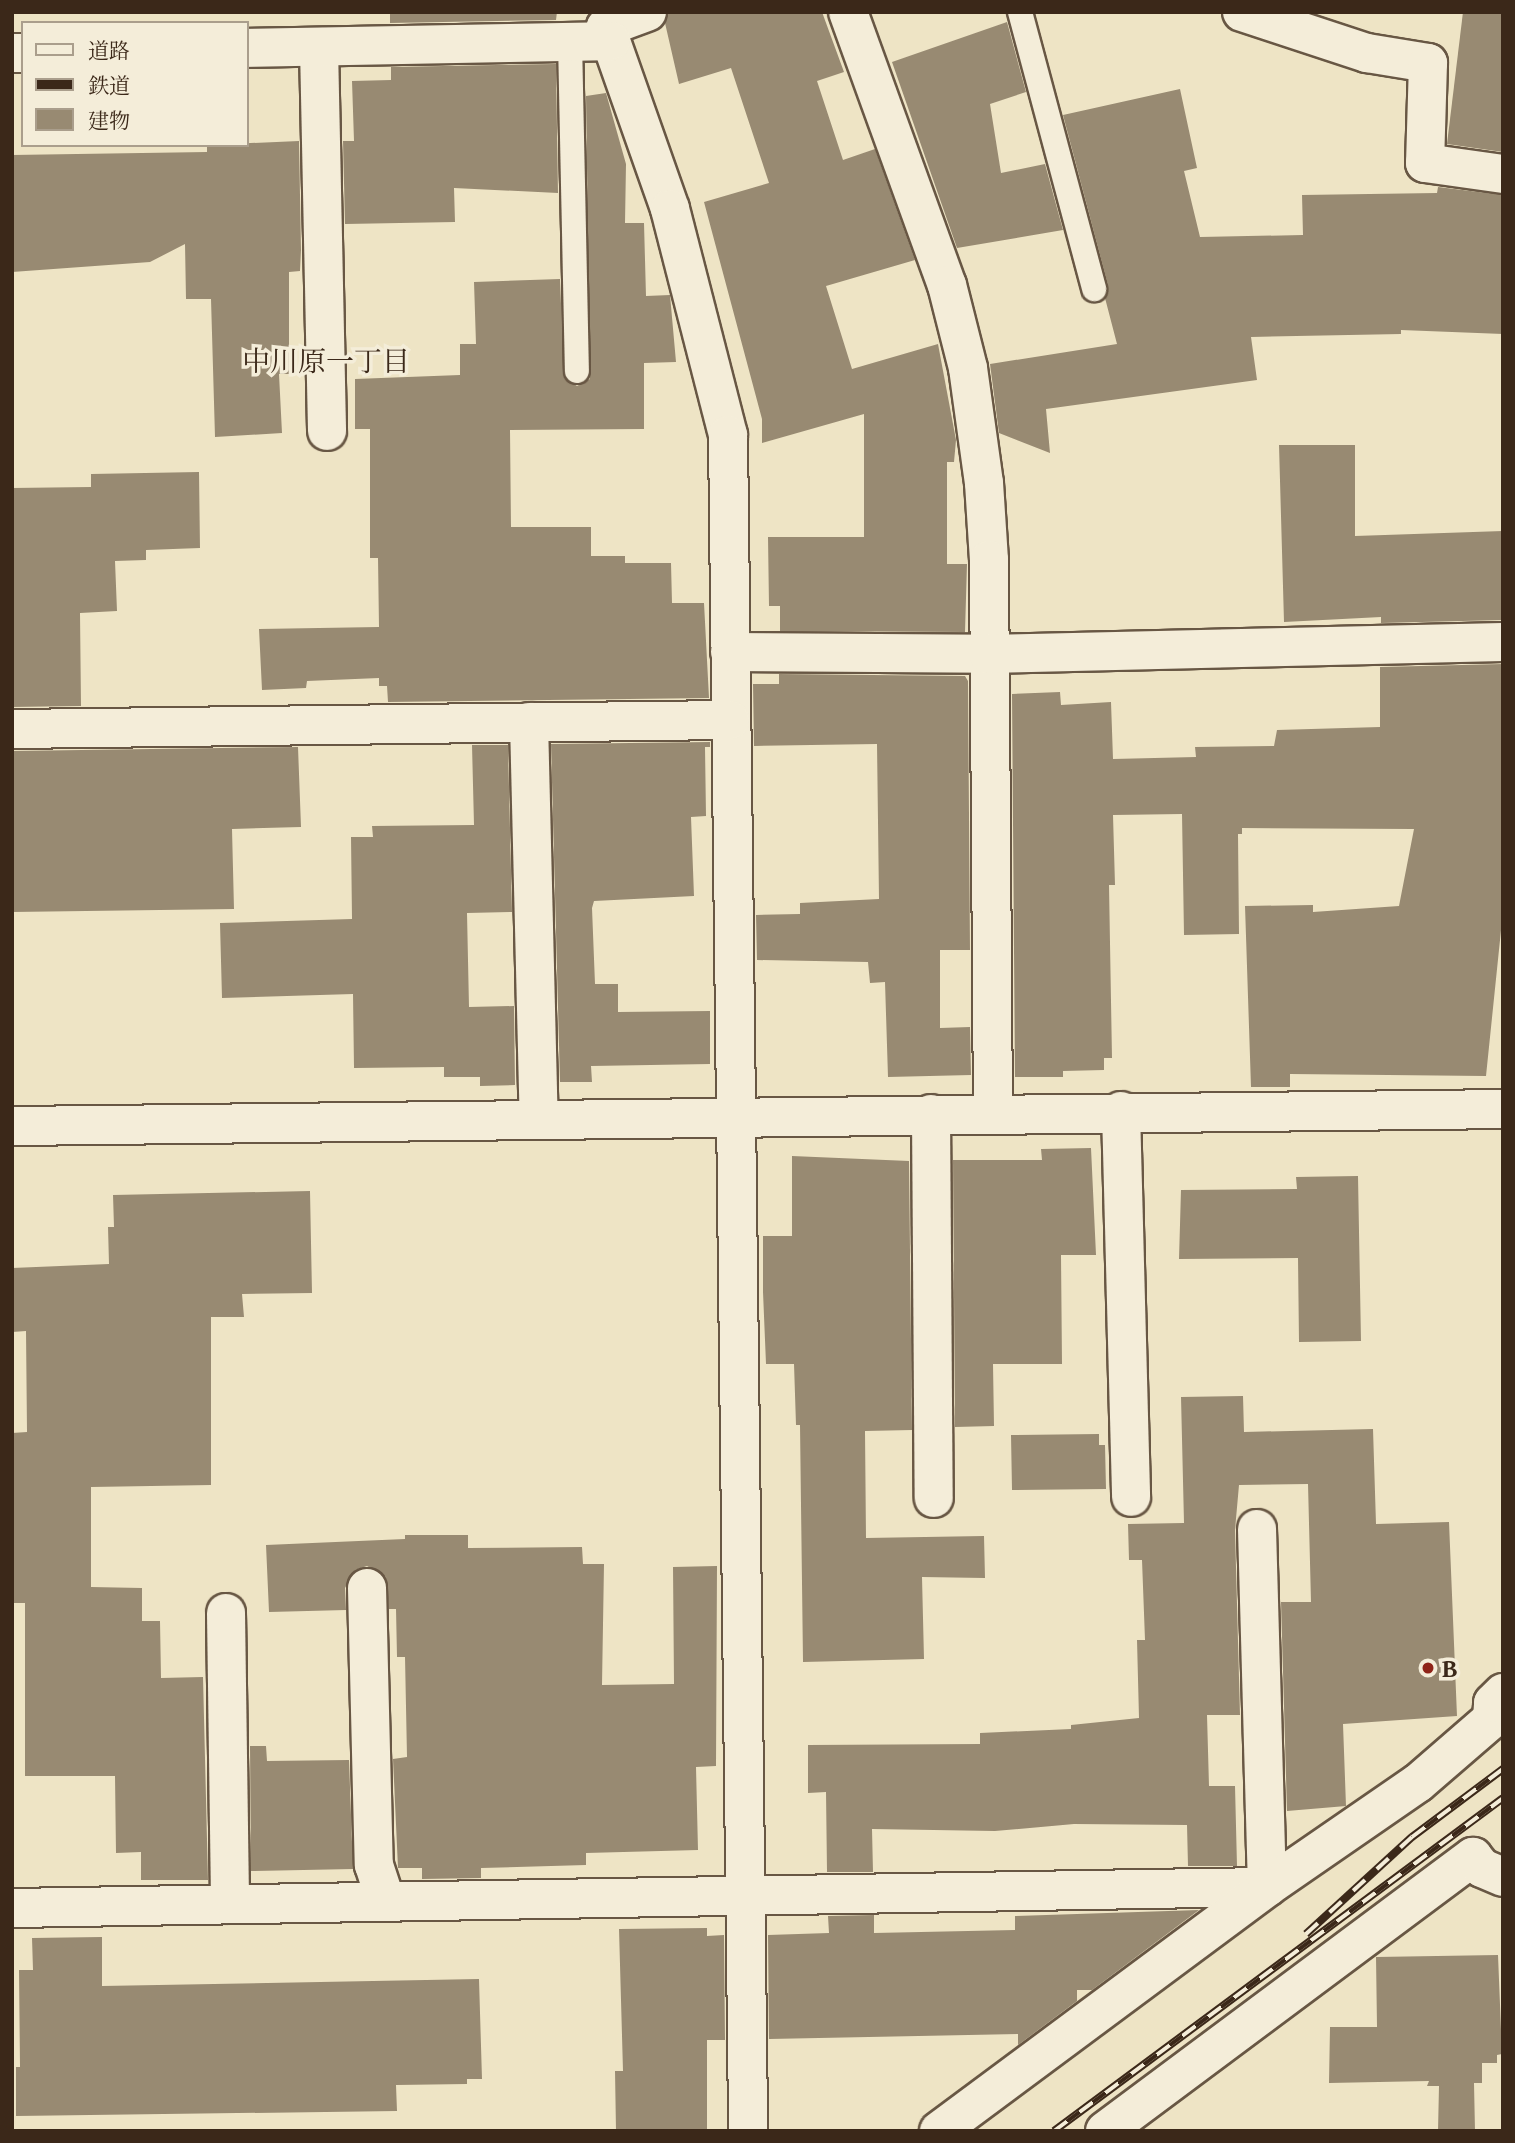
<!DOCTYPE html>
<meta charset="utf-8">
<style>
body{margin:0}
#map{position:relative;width:1515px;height:2143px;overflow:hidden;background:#eee4c5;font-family:"Gentium Book Plus","Noto Serif JP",serif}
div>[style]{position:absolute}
.building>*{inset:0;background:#988a72}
.roads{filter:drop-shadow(2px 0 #685744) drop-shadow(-2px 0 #685744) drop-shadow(0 2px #685744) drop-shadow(0 -2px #685744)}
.lane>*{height:24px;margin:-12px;padding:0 12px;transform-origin:12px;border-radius:12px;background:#f4edd9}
.street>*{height:38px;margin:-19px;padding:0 19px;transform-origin:19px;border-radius:19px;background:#f4edd9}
.rail>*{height:8px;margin-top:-4px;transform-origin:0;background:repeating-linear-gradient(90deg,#f4edd9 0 16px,#3b2819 0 32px);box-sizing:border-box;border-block:2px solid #3b2819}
.dots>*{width:19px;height:19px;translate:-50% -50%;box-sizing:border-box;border:4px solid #f4edd9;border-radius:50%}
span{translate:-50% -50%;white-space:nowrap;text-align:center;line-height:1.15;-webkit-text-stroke:7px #f4edd9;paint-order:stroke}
.poi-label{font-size:26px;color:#3b2819;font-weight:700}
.left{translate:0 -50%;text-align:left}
.neighbourhood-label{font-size:28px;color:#3b2819}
.frame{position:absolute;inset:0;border:14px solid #3b2819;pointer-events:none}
.legend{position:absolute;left:21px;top:21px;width:228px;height:126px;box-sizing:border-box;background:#f4edd9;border:2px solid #aa9e8c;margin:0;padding:9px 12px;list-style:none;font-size:21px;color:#3b2819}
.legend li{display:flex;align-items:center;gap:14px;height:35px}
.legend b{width:35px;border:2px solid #aa9e8c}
</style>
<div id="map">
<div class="building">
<i style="clip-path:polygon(390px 12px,557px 12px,556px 20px,390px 23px)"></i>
<i style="clip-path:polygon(668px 12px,822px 12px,844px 72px,817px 81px,843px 160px,875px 149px,915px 260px,826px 286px,852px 369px,938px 344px,956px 440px,954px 462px,947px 462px,947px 564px,967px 564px,965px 632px,780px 631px,780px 606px,769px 606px,768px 537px,864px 537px,864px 414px,762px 443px,762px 419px,704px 202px,769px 183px,731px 68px,679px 84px,665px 23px)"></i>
<i style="clip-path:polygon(1463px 12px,1503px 12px,1503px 152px,1447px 144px)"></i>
<i style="clip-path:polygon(1007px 22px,1026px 92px,990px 104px,1001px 173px,1045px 164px,1063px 230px,957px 248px,892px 62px)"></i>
<i style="clip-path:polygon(556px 64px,558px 193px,454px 188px,455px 222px,345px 224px,343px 141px,354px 141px,352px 81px,391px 80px,391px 67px)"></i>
<i style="clip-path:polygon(1180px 89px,1197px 168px,1184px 171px,1200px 237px,1303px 235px,1302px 195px,1437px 193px,1438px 187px,1503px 195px,1503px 334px,1401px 330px,1401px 334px,1251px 337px,1257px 380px,1046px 409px,1050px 453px,999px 433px,990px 364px,1117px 344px,1105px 298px,1108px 285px,1063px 115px)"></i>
<i style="clip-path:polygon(606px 93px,626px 164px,625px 223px,644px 223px,646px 296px,670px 295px,676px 362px,644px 363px,644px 429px,510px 430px,511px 527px,591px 527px,591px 556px,625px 556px,625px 563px,671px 563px,672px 603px,704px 603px,709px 698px,388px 702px,387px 686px,379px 686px,379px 678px,307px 681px,306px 688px,262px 690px,259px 629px,379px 627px,378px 558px,370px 558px,370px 429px,355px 429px,355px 379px,460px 375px,460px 344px,476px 344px,474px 282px,560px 279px,564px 378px,577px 386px,590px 379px,586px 96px)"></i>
<i style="clip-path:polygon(299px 141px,301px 250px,300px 271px,289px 272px,289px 374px,279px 374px,282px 433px,215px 437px,211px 299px,186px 299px,185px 244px,150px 262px,12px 272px,12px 155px,207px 152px,207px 145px)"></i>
<i style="clip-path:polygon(1279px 445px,1355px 445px,1355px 536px,1503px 531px,1503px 620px,1381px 623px,1381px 617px,1284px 622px)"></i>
<i style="clip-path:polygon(199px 472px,200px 548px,146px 550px,146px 560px,115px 561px,117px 611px,80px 613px,81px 706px,12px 707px,12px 488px,91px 487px,91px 474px)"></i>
<i style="clip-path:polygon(1503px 664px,1503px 911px,1486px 1076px,1290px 1074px,1290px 1087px,1251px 1087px,1245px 906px,1313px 905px,1313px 912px,1399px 906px,1414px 829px,1242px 828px,1242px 834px,1238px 834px,1239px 934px,1184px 935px,1182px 814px,1113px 815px,1115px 885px,1109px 885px,1112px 1058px,1104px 1058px,1104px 1070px,1063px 1071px,1063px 1077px,1015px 1077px,1012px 694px,1060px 692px,1061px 705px,1111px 702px,1113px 759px,1196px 757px,1195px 747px,1274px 746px,1277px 730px,1380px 727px,1380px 667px)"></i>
<i style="clip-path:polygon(779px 674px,965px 676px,968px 681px,970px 950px,940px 950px,940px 1028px,970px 1027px,971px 1075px,888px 1077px,885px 982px,870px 983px,868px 962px,757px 960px,756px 915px,800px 914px,800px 903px,879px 899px,877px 744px,754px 746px,753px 684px,779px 684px)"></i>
<i style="clip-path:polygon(710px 742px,710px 747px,705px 747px,706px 816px,691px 817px,694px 896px,594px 901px,592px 908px,595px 984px,618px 984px,618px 1012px,710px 1011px,710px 1064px,591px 1066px,592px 1082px,560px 1082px,551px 744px)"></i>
<i style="clip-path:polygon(472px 745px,508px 745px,512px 912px,467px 913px,469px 1007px,514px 1006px,515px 1085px,480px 1086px,480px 1077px,444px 1077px,444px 1067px,354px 1068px,353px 994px,222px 998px,220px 923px,352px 919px,351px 837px,373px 837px,372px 826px,474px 825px)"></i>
<i style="clip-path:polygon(298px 747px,301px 827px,232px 829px,234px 909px,12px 912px,12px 751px)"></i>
<i style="clip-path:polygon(1091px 1148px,1096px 1255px,1061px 1255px,1062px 1364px,993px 1364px,994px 1426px,955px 1427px,953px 1160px,1042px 1160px,1041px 1149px)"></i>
<i style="clip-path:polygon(792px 1156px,909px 1161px,912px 1430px,865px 1431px,866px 1538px,984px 1536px,985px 1578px,922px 1577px,924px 1659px,803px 1662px,800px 1425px,796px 1425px,794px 1364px,766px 1364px,763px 1292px,763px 1236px,792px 1236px)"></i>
<i style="clip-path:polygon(1358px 1176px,1361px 1341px,1299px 1342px,1298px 1258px,1179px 1259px,1181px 1190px,1297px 1189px,1296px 1177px)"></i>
<i style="clip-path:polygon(310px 1191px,312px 1293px,242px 1294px,244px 1317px,211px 1317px,211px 1485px,91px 1487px,91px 1587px,142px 1588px,142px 1621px,160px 1621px,161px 1678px,203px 1677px,208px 1880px,141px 1880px,141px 1852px,116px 1853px,115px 1776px,25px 1776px,25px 1603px,12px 1603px,12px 1433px,27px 1432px,26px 1331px,12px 1332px,12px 1268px,109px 1264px,108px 1227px,114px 1227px,113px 1195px)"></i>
<i style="clip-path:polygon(1243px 1396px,1244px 1432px,1373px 1429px,1376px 1524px,1449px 1522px,1457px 1716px,1343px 1724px,1346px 1806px,1287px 1811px,1281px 1602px,1311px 1602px,1308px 1484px,1239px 1485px,1235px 1530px,1240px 1715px,1207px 1715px,1209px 1786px,1235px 1786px,1237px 1866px,1188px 1866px,1187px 1825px,1074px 1824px,995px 1831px,872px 1829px,873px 1872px,827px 1872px,826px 1792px,808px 1793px,808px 1745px,980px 1744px,980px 1733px,1071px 1729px,1071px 1725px,1139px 1718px,1137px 1640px,1145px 1640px,1142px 1560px,1129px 1560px,1128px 1524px,1184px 1523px,1181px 1397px)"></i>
<i style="clip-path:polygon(1099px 1434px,1099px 1445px,1105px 1445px,1106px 1489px,1012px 1490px,1011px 1435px)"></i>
<i style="clip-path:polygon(405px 1535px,468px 1535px,468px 1548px,582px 1547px,583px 1564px,604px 1564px,602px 1685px,674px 1684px,673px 1567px,717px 1566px,716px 1766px,696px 1767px,698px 1850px,586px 1853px,586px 1865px,481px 1868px,481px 1878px,422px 1879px,422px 1868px,398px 1868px,393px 1759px,407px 1757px,405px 1657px,397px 1657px,396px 1609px,389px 1609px,386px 1577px,367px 1566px,355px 1570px,345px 1588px,346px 1610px,269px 1612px,266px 1545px,405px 1539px)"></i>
<i style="clip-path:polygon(250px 1746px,266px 1746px,267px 1761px,349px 1760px,353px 1869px,251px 1871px)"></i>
<i style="clip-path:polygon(1199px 1910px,1092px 1990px,1077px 1990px,1077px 2001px,1018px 2045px,1018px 2034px,769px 2039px,768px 1935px,829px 1933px,828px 1916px,874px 1915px,874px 1933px,1015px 1930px,1015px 1916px)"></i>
<i style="clip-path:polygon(707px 1928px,707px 1936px,724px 1935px,725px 2040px,707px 2040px,707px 2131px,616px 2131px,615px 2071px,623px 2071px,619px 1929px)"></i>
<i style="clip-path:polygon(102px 1937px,102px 1986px,479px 1979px,482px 2079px,467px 2079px,467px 2084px,396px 2085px,397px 2111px,16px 2116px,16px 2067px,20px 2067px,19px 1970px,33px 1970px,32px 1938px)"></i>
<i style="clip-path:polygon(1498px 1955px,1502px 2054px,1497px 2055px,1497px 2063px,1482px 2063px,1482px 2083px,1474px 2083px,1475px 2131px,1438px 2131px,1439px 2086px,1427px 2086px,1429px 2081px,1329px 2083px,1330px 2027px,1377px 2027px,1376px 1957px)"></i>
</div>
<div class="roads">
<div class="lane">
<i style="left:1020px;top:12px;width:287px;rotate:75deg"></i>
<i style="left:570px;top:41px;width:330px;rotate:88.8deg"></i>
</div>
<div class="street">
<i style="left:647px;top:12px;width:44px;rotate:159.9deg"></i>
<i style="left:606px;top:27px;width:193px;rotate:70.6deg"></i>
<i style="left:670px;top:209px;width:233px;rotate:75.6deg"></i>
<i style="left:728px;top:435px;width:1696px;rotate:89.32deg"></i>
<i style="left:848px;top:12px;width:290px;rotate:70.1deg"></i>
<i style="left:947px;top:285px;width:86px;rotate:75.8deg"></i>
<i style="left:968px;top:368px;width:116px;rotate:82.1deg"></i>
<i style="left:984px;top:483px;width:77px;rotate:86.3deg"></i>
<i style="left:989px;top:560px;width:553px;rotate:89.59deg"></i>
<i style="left:1242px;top:12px;width:132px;rotate:18.2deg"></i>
<i style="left:1367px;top:53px;width:62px;rotate:9.3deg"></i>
<i style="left:1428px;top:63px;width:100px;rotate:91.7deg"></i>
<i style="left:1425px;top:163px;width:79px;rotate:8deg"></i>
<i style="left:319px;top:47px;width:384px;rotate:88.8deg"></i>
<i style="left:247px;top:48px;width:364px;rotate:-1.1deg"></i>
<i style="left:12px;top:53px;width:11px"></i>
<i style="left:730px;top:652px;width:258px;rotate:0.4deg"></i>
<i style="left:988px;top:654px;width:515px;rotate:-1.33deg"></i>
<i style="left:529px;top:722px;width:396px;rotate:88.6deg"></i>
<i style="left:12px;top:729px;width:718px;rotate:-0.72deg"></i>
<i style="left:1121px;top:1111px;width:386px;rotate:88.5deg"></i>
<i style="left:931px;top:1114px;width:384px;rotate:89.6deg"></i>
<i style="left:12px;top:1126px;width:1491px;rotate:-0.65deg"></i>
<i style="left:1257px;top:1529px;width:358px;rotate:88.4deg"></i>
<i style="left:367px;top:1588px;width:277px;rotate:88.6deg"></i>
<i style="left:374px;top:1865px;width:38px;rotate:72deg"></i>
<i style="left:226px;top:1613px;width:291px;rotate:89.2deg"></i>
<i style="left:12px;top:1908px;width:1255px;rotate:-0.96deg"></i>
<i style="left:939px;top:2131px;width:409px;rotate:-36.6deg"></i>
<i style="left:1267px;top:1887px;width:183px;rotate:-34.6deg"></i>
<i style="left:1418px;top:1783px;width:98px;rotate:-40.9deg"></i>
<i style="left:1492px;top:1719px;width:16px;rotate:-86deg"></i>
<i style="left:1493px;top:1703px;width:14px;rotate:-45deg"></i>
<i style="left:1105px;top:2131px;width:459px;rotate:-36.7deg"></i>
<i style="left:1473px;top:1857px;width:14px;rotate:51deg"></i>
<i style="left:1482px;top:1868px;width:23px;rotate:23deg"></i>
</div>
</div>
<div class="rail">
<i style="left:1306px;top:1934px;width:144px;rotate:-42.5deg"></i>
<i style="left:1412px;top:1837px;width:114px;rotate:-36.8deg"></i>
<i style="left:1054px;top:2131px;width:559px;rotate:-36.56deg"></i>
</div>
<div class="dots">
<i style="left:1428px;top:1668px;background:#8f2418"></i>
</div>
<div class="poi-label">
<span class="left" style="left:1442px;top:1668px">B</span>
</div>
<div class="neighbourhood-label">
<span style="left:326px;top:361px">中川原一丁目</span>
</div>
<div class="frame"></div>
<ul class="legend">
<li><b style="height:9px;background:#f4edd9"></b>道路</li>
<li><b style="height:9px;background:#3b2819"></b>鉄道</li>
<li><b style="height:19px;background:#988a72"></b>建物</li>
</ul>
</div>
